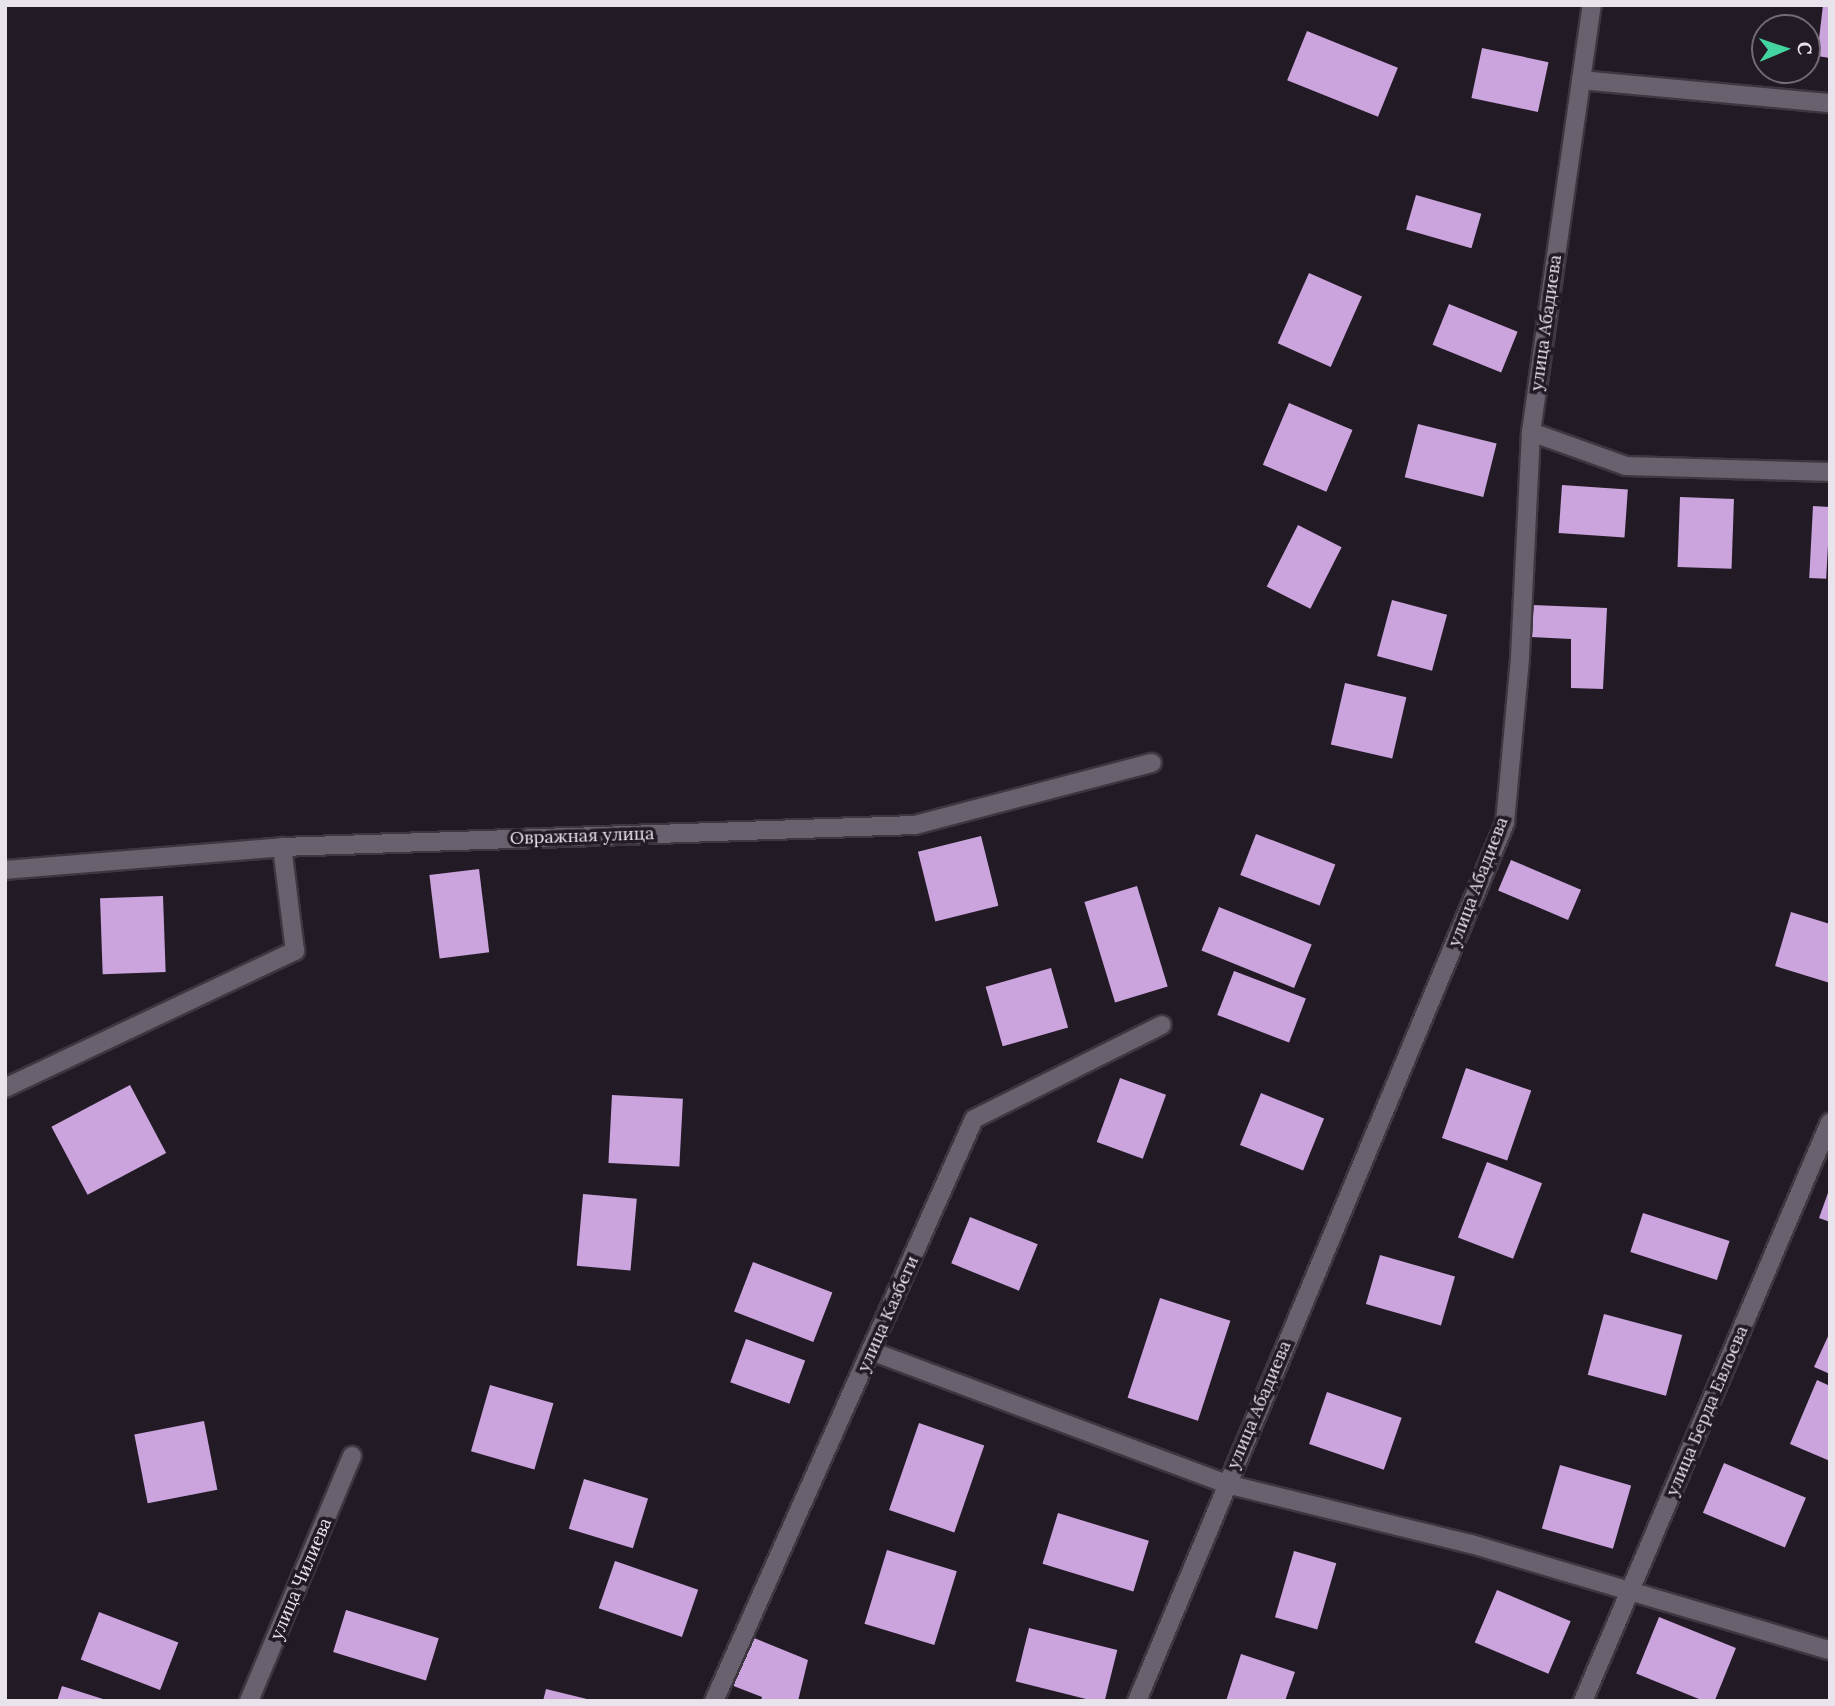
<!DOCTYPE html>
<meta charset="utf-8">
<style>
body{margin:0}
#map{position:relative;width:1835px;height:1706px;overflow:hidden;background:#221b26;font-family:Lora,serif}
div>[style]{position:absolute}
.building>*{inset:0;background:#cba3dd;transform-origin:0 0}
.roads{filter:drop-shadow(2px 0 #3d3740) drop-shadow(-2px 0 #3d3740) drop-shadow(0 2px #3d3740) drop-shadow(0 -2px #3d3740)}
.lane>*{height:18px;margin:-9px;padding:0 9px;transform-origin:9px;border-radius:9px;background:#69616d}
.street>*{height:18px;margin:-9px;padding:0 9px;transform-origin:9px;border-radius:9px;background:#69616d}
span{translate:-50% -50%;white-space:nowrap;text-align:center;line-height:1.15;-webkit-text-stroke:7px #221b26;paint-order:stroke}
.street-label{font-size:18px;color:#e9e4ec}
.frame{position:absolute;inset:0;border:7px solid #e9e4ec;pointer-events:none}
.north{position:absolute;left:1751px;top:14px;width:70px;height:70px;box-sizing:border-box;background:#221b26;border:2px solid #726b75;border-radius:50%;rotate:88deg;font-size:19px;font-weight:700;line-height:28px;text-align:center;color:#e9e4ec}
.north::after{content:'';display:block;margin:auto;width:24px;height:32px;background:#43d4a0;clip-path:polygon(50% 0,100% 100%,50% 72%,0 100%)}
</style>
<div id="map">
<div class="building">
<i style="clip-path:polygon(1823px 5px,1830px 5px,1830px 58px,1817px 56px)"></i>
<i style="left:1307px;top:31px;width:98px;height:53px;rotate:22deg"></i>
<i style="left:1482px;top:48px;width:68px;height:51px;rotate:12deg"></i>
<i style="left:1416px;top:195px;width:68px;height:36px;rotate:16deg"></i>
<i style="left:1309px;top:273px;width:58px;height:77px;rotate:24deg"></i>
<i style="left:1449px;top:304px;width:74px;height:44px;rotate:22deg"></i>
<i style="left:1289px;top:403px;width:69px;height:67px;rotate:23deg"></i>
<i style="left:1418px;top:424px;width:81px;height:55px;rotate:14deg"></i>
<i style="left:1562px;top:485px;width:66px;height:48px;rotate:4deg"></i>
<i style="left:1680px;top:497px;width:54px;height:70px;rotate:2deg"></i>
<i style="left:1813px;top:506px;width:17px;height:72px;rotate:3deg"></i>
<i style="left:1298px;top:525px;width:49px;height:69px;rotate:27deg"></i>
<i style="left:1392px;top:600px;width:57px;height:58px;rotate:15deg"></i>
<i style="clip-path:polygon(1532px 605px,1607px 608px,1603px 689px,1571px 688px,1571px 639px,1531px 637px)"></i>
<i style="left:1345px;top:683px;width:63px;height:63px;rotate:13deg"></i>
<i style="left:1256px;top:834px;width:85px;height:44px;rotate:21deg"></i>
<i style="left:981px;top:836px;width:72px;height:65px;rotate:76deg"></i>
<i style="left:1511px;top:860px;width:76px;height:33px;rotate:23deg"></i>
<i style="left:479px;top:869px;width:84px;height:50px;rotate:83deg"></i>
<i style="left:1137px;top:886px;width:105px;height:55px;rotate:73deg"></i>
<i style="left:163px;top:896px;width:76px;height:63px;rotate:88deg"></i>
<i style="left:1219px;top:907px;width:100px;height:47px;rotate:22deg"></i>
<i style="clip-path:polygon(1791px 912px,1830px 924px,1830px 983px,1775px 966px)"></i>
<i style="left:1051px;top:968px;width:62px;height:68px;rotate:74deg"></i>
<i style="left:1234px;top:971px;width:77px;height:47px;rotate:21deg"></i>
<i style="left:1466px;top:1068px;width:69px;height:74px;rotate:19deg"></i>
<i style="left:1120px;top:1078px;width:49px;height:68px;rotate:20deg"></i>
<i style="left:130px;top:1085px;width:77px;height:89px;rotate:62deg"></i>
<i style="left:1261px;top:1093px;width:68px;height:56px;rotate:22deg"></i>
<i style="left:612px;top:1095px;width:71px;height:68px;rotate:3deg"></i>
<i style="left:1487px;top:1162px;width:59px;height:81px;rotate:21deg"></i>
<i style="clip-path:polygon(1829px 1190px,1830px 1190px,1830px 1222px,1819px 1218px)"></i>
<i style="left:583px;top:1194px;width:54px;height:72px;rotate:5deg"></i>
<i style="left:1643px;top:1213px;width:91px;height:41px;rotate:18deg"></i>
<i style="left:970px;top:1217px;width:73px;height:50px;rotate:22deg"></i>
<i style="left:1380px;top:1255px;width:78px;height:51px;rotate:16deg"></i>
<i style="left:753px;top:1262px;width:85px;height:53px;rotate:21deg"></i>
<i style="left:1160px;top:1298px;width:74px;height:105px;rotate:18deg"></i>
<i style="left:1604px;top:1314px;width:81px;height:63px;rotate:15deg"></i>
<i style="clip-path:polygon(1830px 1332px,1830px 1374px,1814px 1367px)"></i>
<i style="left:746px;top:1339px;width:63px;height:46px;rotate:20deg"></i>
<i style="clip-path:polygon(1817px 1380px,1830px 1386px,1830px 1461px,1790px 1444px)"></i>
<i style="left:490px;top:1385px;width:66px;height:69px;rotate:16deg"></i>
<i style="left:1327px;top:1392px;width:79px;height:55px;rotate:19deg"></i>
<i style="left:204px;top:1421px;width:70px;height:71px;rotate:79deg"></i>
<i style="left:919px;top:1423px;width:69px;height:92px;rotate:19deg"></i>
<i style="left:1724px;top:1463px;width:89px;height:54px;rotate:23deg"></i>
<i style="left:1560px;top:1465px;width:74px;height:66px;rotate:16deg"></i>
<i style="left:584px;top:1479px;width:67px;height:52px;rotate:17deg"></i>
<i style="left:1058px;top:1513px;width:95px;height:53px;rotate:17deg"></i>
<i style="left:887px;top:1550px;width:73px;height:77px;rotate:17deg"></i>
<i style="left:1294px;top:1551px;width:44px;height:69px;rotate:16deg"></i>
<i style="left:615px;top:1561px;width:88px;height:50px;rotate:19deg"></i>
<i style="left:1497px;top:1590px;width:80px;height:57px;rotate:23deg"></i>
<i style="left:346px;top:1610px;width:97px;height:44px;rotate:17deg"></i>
<i style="left:99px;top:1612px;width:85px;height:51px;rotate:21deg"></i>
<i style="left:1659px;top:1617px;width:83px;height:61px;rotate:22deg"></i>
<i style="left:1029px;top:1628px;width:91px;height:55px;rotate:14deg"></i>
<i style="clip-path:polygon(754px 1638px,808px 1660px,798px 1701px,761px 1701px,762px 1697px,731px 1685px)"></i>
<i style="clip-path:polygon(1241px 1654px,1295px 1672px,1285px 1701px,1226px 1701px)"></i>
<i style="clip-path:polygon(62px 1686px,106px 1700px,105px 1701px,57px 1701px)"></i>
<i style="clip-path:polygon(546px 1689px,591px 1700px,591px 1701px,543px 1701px)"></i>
</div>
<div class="roads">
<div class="lane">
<i style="left:1581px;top:80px;width:250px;rotate:5.3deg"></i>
</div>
<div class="street">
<i style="left:1531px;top:432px;width:101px;rotate:19.7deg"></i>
<i style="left:1626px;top:466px;width:204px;rotate:1.7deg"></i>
<i style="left:5px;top:870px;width:278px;rotate:-4.7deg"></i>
<i style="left:282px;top:847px;width:633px;rotate:-1.99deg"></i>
<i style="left:915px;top:825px;width:245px;rotate:-14.7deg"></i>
<i style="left:5px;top:1088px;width:321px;rotate:-25.3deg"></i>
<i style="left:295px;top:951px;width:105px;rotate:-97.1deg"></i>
<i style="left:871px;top:1351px;width:379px;rotate:20.5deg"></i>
<i style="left:1226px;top:1484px;width:252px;rotate:13.8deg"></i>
<i style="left:1471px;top:1544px;width:374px;rotate:16.5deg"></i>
<i style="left:249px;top:1701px;width:266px;rotate:-67.2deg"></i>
<i style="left:714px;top:1701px;width:637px;rotate:-65.93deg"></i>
<i style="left:974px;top:1119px;width:210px;rotate:-26.6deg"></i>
<i style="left:1137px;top:1701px;width:952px;rotate:-67.26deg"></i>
<i style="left:1505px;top:823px;width:167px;rotate:-84.8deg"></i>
<i style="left:1520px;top:657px;width:225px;rotate:-87.2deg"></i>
<i style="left:1531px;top:432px;width:431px;rotate:-81.9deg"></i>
<i style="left:1583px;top:1701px;width:629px;rotate:-66.9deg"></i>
</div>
</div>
<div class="street-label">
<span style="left:1546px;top:323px;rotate:-82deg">улица Абадиева</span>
<span style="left:582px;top:836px;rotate:-2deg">Овражная улица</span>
<span style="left:1478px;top:882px;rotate:-69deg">улица Абадиева</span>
<span style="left:888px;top:1314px;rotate:-66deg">улица Казбеги</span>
<span style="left:1259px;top:1405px;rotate:-67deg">улица Абадиева</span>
<span style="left:1707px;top:1411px;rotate:-67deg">улица Берда Евлоева</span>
<span style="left:301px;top:1579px;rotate:-67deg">улица Чилиева</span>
</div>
<div class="frame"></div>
<div class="north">С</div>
</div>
